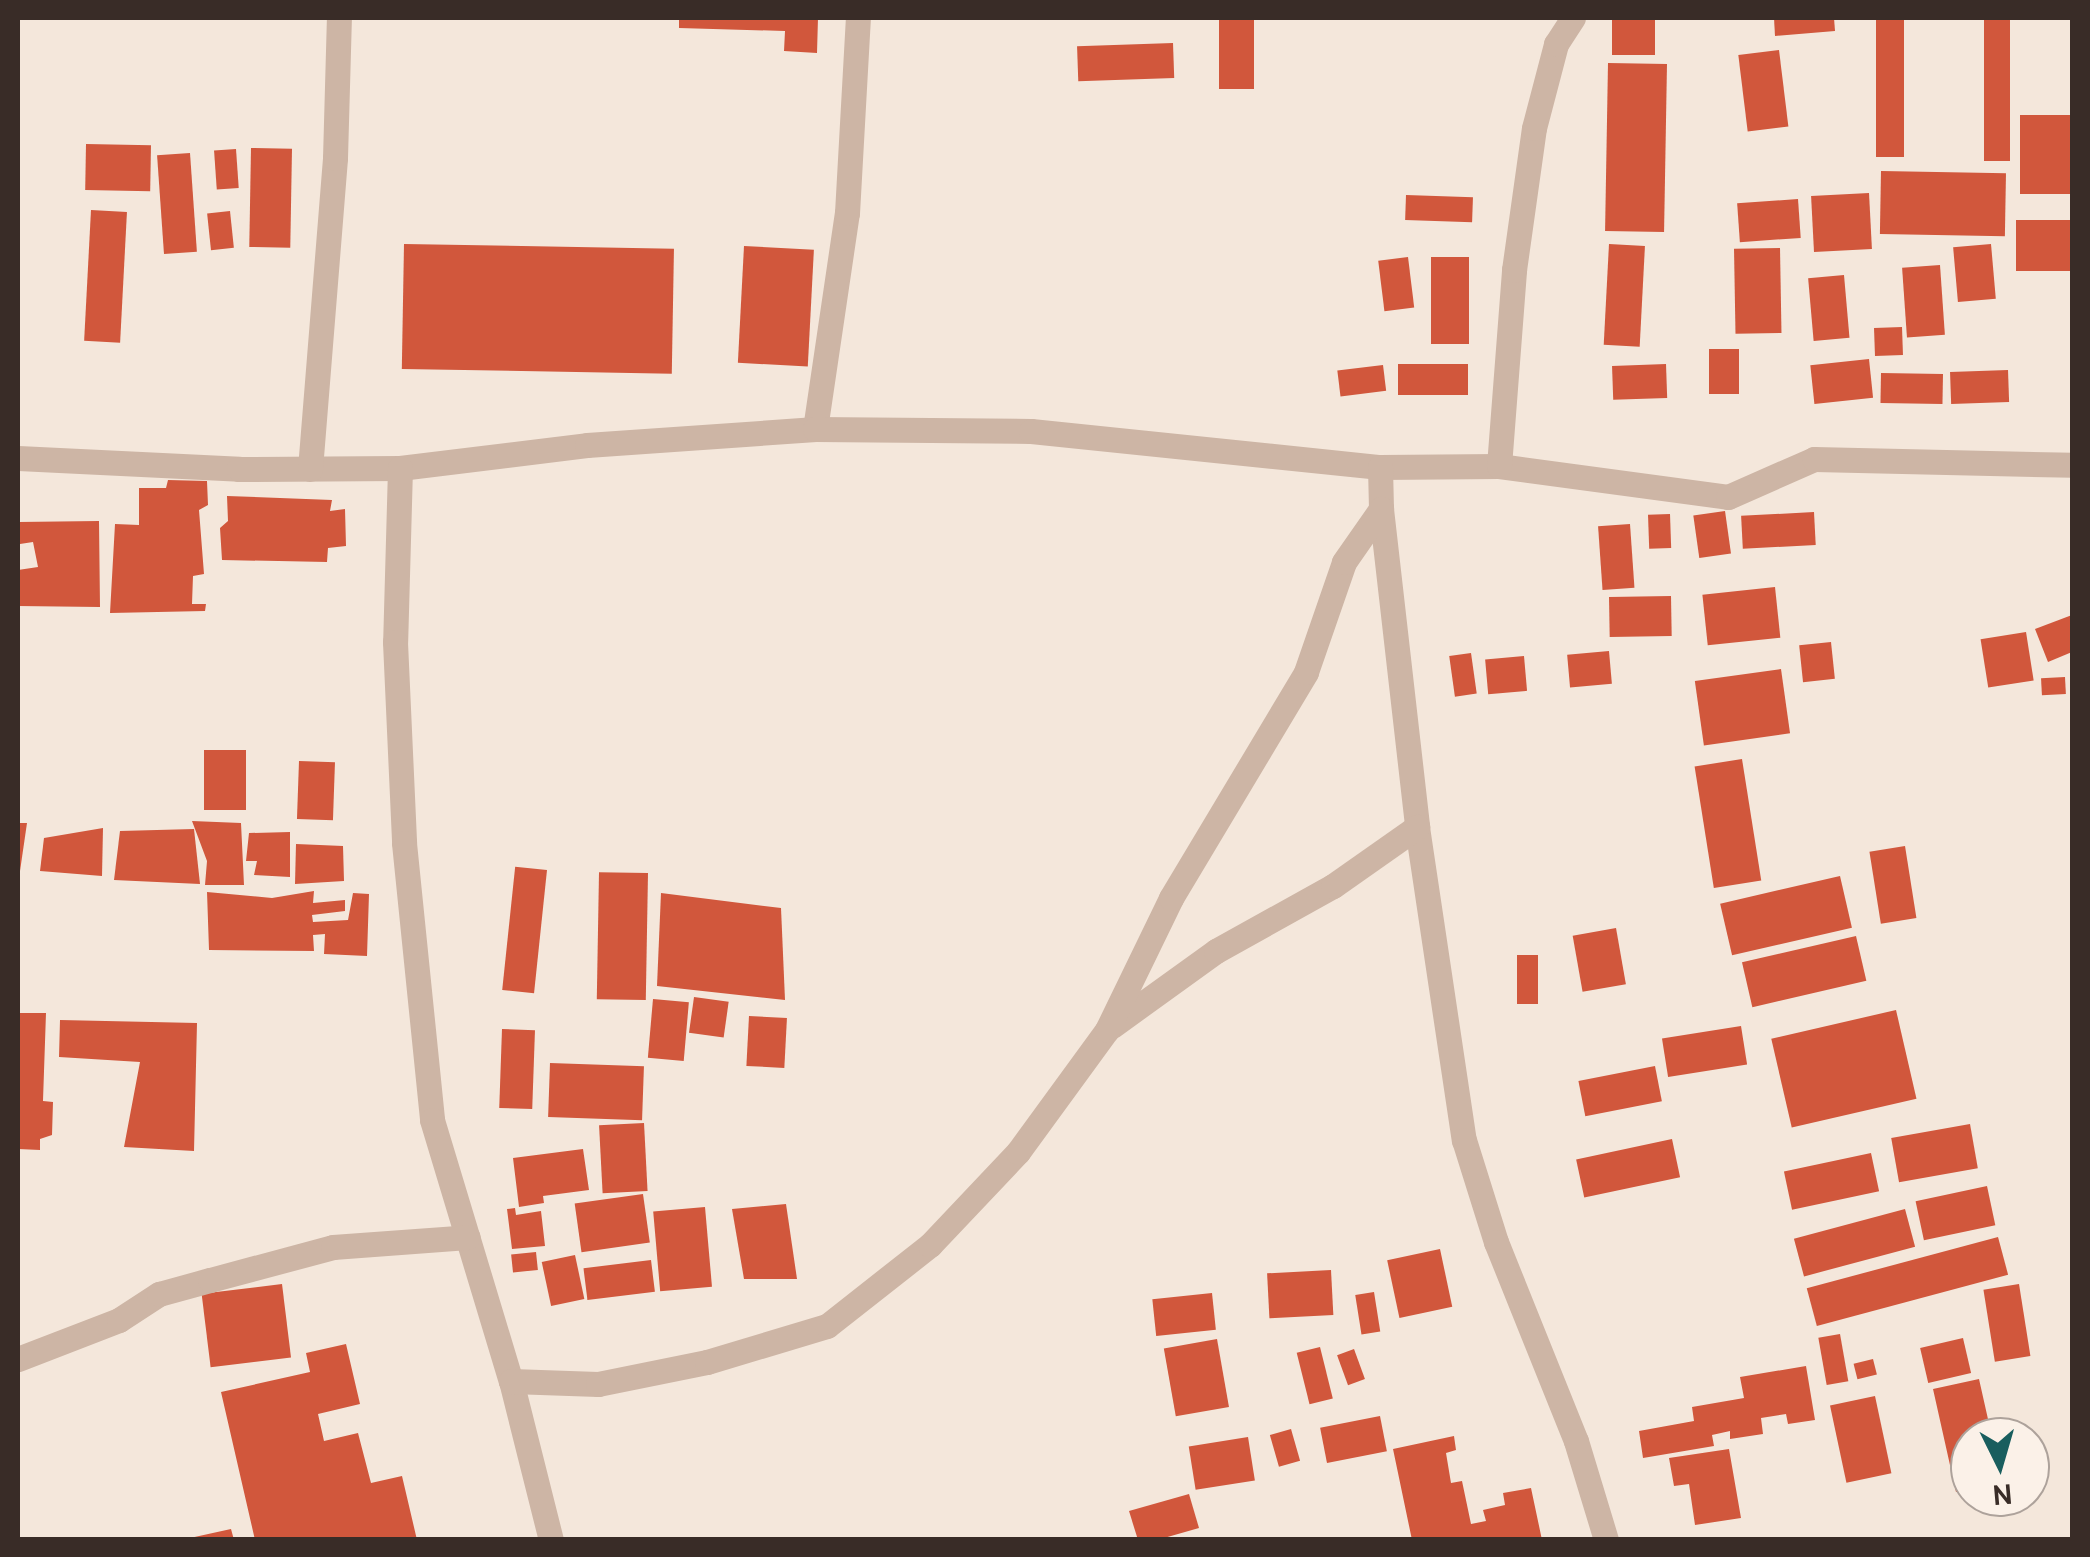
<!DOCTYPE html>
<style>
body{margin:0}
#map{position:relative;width:2090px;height:1557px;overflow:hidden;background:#f4e7db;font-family:Cabin,sans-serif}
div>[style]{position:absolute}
.building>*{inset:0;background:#d1573c;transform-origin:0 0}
.street>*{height:25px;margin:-12.5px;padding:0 12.5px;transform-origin:12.5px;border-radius:12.5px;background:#cdb5a5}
span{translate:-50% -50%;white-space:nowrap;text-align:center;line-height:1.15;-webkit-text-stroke:8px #fbf1e8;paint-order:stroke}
.frame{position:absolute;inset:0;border:20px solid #392c27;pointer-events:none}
.north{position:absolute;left:1950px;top:1417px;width:100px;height:100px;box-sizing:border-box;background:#fbf1e8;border:2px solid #ada29b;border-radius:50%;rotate:175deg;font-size:28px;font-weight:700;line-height:40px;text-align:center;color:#392c27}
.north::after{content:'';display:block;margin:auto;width:35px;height:45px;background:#195e5e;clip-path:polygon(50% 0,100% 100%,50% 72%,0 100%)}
</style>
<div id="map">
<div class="building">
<i style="clip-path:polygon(679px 18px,818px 18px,817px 53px,784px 51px,785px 31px,679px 28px)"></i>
<i style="left:1219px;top:18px;width:35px;height:71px"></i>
<i style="left:1612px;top:18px;width:43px;height:37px"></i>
<i style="clip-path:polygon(1774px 18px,1834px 18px,1835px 31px,1775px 36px)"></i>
<i style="left:1876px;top:18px;width:28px;height:139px"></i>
<i style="left:1984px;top:18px;width:26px;height:143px"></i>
<i style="left:1173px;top:43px;width:35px;height:96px;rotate:88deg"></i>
<i style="left:1779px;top:50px;width:77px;height:41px;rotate:83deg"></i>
<i style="left:1608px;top:63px;width:59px;height:168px;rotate:1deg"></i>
<i style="left:2072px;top:115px;width:79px;height:52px;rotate:90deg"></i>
<i style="left:86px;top:144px;width:65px;height:46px;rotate:1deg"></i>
<i style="left:251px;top:148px;width:41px;height:99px;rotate:1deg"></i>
<i style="left:236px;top:149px;width:39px;height:22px;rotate:86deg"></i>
<i style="left:190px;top:153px;width:99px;height:33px;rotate:86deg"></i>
<i style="left:1881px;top:171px;width:125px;height:63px;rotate:1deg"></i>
<i style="left:1869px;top:193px;width:56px;height:58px;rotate:87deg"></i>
<i style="left:1406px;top:195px;width:67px;height:25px;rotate:2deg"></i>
<i style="left:1798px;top:199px;width:39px;height:61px;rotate:86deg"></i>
<i style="left:91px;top:210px;width:36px;height:131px;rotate:3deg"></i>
<i style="left:230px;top:211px;width:37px;height:23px;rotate:84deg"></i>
<i style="left:2016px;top:220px;width:56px;height:51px"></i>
<i style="left:404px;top:244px;width:270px;height:125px;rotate:1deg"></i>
<i style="left:1609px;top:244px;width:36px;height:101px;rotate:3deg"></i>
<i style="left:1991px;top:244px;width:55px;height:38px;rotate:85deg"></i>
<i style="left:744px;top:246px;width:70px;height:117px;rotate:3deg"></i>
<i style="left:1780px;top:248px;width:85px;height:46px;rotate:89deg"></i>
<i style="left:1408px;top:257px;width:51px;height:30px;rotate:83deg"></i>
<i style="left:1431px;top:257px;width:38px;height:87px"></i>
<i style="left:1940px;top:265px;width:70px;height:38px;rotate:86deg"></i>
<i style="left:1844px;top:275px;width:63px;height:36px;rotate:85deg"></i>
<i style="left:1902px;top:327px;width:28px;height:28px;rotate:88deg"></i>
<i style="left:1709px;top:349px;width:30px;height:45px"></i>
<i style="left:1869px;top:359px;width:39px;height:59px;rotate:84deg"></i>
<i style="left:1398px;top:364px;width:70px;height:31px"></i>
<i style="left:1666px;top:364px;width:34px;height:54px;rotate:88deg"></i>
<i style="left:1383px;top:365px;width:26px;height:46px;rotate:83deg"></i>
<i style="left:2008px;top:370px;width:32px;height:58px;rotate:88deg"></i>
<i style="left:1881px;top:373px;width:62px;height:30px;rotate:1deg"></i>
<i style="clip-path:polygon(168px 480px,207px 481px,208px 505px,199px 510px,204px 574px,193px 576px,192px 604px,206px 604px,205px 611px,110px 613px,115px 524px,139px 525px,139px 488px,166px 488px)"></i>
<i style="clip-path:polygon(227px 496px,332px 500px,330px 511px,345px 509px,346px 546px,328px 548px,327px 562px,222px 560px,220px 528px,228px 521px)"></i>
<i style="left:1725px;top:511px;width:43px;height:32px;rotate:82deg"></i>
<i style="left:1814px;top:512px;width:33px;height:73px;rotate:87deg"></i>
<i style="left:1670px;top:514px;width:34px;height:22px;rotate:88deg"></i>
<i style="clip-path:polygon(99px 521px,100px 607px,18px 606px,18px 570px,38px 567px,33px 542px,20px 544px,18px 522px)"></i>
<i style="left:1630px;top:524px;width:64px;height:32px;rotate:86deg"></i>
<i style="left:1775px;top:587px;width:51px;height:73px;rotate:84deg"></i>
<i style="left:1671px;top:596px;width:40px;height:62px;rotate:89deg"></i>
<i style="clip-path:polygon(2072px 615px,2072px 652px,2048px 662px,2035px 629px)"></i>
<i style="left:2026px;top:632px;width:49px;height:46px;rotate:81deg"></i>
<i style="left:1831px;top:642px;width:37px;height:32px;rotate:84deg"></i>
<i style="left:1609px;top:651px;width:33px;height:42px;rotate:85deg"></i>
<i style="left:1471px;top:653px;width:41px;height:22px;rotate:82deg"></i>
<i style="left:1524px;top:656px;width:35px;height:39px;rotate:85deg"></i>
<i style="left:1781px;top:669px;width:65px;height:87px;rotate:82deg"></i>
<i style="left:2065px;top:677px;width:17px;height:24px;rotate:87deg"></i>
<i style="left:204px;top:750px;width:42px;height:60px"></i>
<i style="left:1742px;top:759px;width:123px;height:48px;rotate:81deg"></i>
<i style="left:299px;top:761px;width:36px;height:58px;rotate:2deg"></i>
<i style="clip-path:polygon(192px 821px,241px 823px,244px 885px,205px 885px,207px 861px)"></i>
<i style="clip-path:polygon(18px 823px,27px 823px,20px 871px,18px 871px)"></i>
<i style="clip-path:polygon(103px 828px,102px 876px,40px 871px,44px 838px)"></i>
<i style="clip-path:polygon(194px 829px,200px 884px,114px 880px,120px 831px)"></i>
<i style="clip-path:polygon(290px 832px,290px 877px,254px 875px,257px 861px,246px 861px,249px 833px)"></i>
<i style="clip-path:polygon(296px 844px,343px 846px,344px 881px,295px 884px)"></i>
<i style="left:1905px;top:846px;width:73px;height:36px;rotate:81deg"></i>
<i style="left:547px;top:870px;width:124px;height:32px;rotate:96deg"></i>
<i style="left:648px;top:873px;width:127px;height:49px;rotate:91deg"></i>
<i style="left:1840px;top:876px;width:53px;height:123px;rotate:77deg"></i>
<i style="clip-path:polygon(314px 891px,313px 903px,345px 900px,345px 911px,312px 915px,313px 922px,348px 920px,353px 893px,369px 894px,367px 956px,324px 954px,325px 934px,313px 935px,314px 951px,209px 950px,207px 892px,272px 898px)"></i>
<i style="clip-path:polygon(661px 893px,781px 908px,785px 1000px,657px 986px)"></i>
<i style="left:1616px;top:928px;width:57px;height:44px;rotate:80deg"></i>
<i style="left:1856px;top:936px;width:46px;height:117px;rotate:77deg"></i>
<i style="left:1517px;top:955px;width:21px;height:49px"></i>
<i style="left:694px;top:997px;width:35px;height:36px;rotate:8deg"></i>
<i style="left:653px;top:999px;width:36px;height:59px;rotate:5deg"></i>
<i style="left:1896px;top:1010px;width:91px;height:128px;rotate:77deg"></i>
<i style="clip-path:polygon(18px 1013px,46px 1013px,43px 1101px,53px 1102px,52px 1135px,40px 1139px,40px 1150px,18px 1149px)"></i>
<i style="left:749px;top:1016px;width:38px;height:50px;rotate:3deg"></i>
<i style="clip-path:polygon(60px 1020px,197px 1023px,194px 1151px,124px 1147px,140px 1062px,59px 1057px)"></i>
<i style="left:1741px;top:1026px;width:39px;height:80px;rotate:81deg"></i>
<i style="left:502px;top:1029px;width:33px;height:79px;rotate:2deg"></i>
<i style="left:550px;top:1063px;width:94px;height:54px;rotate:2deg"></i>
<i style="left:1655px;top:1066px;width:36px;height:78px;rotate:79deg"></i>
<i style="left:644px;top:1123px;width:68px;height:45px;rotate:87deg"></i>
<i style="left:1970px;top:1124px;width:45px;height:80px;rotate:80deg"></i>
<i style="left:1672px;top:1139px;width:39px;height:98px;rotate:78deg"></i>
<i style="clip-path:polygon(583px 1149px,589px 1190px,543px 1196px,544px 1203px,519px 1207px,513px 1158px)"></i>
<i style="left:1871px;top:1153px;width:39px;height:89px;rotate:78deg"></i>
<i style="left:1987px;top:1186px;width:40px;height:73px;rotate:78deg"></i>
<i style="left:643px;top:1194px;width:49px;height:69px;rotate:82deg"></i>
<i style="clip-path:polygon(786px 1204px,797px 1279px,744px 1279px,732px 1209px)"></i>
<i style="left:705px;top:1207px;width:80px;height:52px;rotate:85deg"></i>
<i style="clip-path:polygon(515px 1208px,516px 1215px,541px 1211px,545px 1246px,512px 1249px,507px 1209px)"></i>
<i style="left:1905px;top:1209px;width:39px;height:115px;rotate:75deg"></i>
<i style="left:1998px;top:1237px;width:39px;height:198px;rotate:75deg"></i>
<i style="left:1440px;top:1249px;width:59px;height:54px;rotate:78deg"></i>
<i style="left:536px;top:1252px;width:18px;height:25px;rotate:84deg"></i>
<i style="left:575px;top:1255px;width:45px;height:34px;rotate:78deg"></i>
<i style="left:651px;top:1260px;width:32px;height:68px;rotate:83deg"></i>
<i style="left:1331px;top:1270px;width:45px;height:64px;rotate:87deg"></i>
<i style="left:282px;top:1284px;width:74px;height:81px;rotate:83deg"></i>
<i style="left:2019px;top:1284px;width:73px;height:36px;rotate:81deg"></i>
<i style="left:1374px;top:1292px;width:40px;height:19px;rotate:81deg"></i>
<i style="left:1212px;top:1293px;width:37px;height:60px;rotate:84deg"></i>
<i style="left:1840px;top:1334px;width:48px;height:22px;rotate:80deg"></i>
<i style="left:1963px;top:1338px;width:36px;height:44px;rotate:77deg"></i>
<i style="left:1217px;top:1339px;width:69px;height:54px;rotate:80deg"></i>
<i style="clip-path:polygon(346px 1344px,360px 1404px,318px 1414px,324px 1441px,358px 1433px,371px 1483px,402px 1476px,417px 1540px,255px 1540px,221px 1392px,310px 1372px,306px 1353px)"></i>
<i style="left:1320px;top:1347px;width:53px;height:24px;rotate:76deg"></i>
<i style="left:1354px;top:1349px;width:32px;height:18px;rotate:70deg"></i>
<i style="left:1873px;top:1359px;width:16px;height:20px;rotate:76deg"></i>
<i style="clip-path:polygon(1806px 1366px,1815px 1420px,1788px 1424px,1786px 1414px,1761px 1418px,1763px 1434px,1730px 1439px,1730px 1431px,1712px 1435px,1714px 1446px,1643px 1458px,1639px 1431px,1694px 1421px,1692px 1407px,1744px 1398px,1740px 1377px)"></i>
<i style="clip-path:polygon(1979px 1379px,1992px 1437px,1970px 1437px,1970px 1489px,1956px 1492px,1933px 1389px)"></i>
<i style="left:1875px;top:1396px;width:79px;height:46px;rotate:78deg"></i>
<i style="left:1380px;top:1416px;width:36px;height:61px;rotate:79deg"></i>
<i style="left:1291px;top:1429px;width:33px;height:22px;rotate:74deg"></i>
<i style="clip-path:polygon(1454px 1436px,1456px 1450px,1446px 1453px,1451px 1483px,1462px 1481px,1471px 1524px,1486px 1521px,1483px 1510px,1505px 1505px,1503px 1493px,1531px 1488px,1542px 1540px,1412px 1540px,1393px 1449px)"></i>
<i style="left:1248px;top:1437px;width:44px;height:60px;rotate:81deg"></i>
<i style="clip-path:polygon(1729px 1449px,1741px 1518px,1695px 1525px,1689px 1484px,1674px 1486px,1669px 1458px)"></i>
<i style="clip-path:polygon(1189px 1494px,1199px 1528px,1157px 1540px,1138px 1540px,1129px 1511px)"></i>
<i style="clip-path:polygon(231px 1529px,234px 1540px,190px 1540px,190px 1538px)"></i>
</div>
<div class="street">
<i style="left:815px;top:429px;width:218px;rotate:-81.6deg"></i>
<i style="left:847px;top:213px;width:195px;rotate:-86.8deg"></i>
<i style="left:18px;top:458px;width:221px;rotate:2.8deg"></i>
<i style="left:239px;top:469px;width:161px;rotate:-0.4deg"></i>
<i style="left:400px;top:468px;width:188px;rotate:-7deg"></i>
<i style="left:587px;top:445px;width:229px;rotate:-4deg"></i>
<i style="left:815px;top:429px;width:216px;rotate:0.5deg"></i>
<i style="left:1031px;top:431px;width:351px;rotate:5.9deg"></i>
<i style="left:1380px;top:467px;width:119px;rotate:-0.5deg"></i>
<i style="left:1499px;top:466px;width:231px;rotate:7.7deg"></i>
<i style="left:1728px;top:497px;width:94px;rotate:-23.8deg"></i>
<i style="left:1814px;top:459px;width:258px;rotate:1.3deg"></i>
<i style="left:1499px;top:466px;width:197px;rotate:-85.6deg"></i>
<i style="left:1514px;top:270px;width:143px;rotate:-82deg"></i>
<i style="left:1534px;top:128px;width:87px;rotate:-75.3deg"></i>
<i style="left:1556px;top:44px;width:31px;rotate:-57deg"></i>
<i style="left:1380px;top:467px;width:42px;rotate:88.6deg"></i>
<i style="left:1381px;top:509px;width:320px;rotate:83.5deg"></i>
<i style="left:1417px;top:827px;width:317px;rotate:81.5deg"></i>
<i style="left:1464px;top:1140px;width:107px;rotate:72.6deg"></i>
<i style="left:1496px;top:1242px;width:214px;rotate:68.1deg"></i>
<i style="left:1576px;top:1441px;width:103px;rotate:73.1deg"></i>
<i style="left:400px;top:468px;width:174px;rotate:91.6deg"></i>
<i style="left:395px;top:642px;width:201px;rotate:87.4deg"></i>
<i style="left:404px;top:843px;width:278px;rotate:84.2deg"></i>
<i style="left:432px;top:1120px;width:273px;rotate:73.2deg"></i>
<i style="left:511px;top:1381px;width:164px;rotate:75.9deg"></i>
<i style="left:310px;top:469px;width:312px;rotate:-85.4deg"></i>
<i style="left:335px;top:158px;width:140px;rotate:-88.4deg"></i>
<i style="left:1112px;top:1026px;width:128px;rotate:-35.8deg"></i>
<i style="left:1216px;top:951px;width:134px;rotate:-29.1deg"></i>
<i style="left:1333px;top:886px;width:103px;rotate:-35.1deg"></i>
<i style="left:18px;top:1359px;width:108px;rotate:-21.1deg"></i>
<i style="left:119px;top:1320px;width:48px;rotate:-33deg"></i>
<i style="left:159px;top:1294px;width:53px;rotate:-15.4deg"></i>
<i style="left:210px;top:1280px;width:127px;rotate:-15deg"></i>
<i style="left:333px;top:1247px;width:135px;rotate:-4.2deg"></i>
<i style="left:511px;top:1381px;width:87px;rotate:2deg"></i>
<i style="left:598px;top:1384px;width:111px;rotate:-11.4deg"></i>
<i style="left:707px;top:1362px;width:125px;rotate:-16.7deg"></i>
<i style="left:827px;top:1326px;width:131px;rotate:-38.2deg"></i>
<i style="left:930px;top:1245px;width:128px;rotate:-46.6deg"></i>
<i style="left:1018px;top:1152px;width:151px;rotate:-53.9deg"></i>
<i style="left:1107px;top:1030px;width:147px;rotate:-64.1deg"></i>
<i style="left:1171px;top:898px;width:263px;rotate:-59.1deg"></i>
<i style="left:1306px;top:672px;width:116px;rotate:-70.9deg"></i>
<i style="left:1344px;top:562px;width:65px;rotate:-55.1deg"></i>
</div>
<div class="frame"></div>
<div class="north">N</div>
</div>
